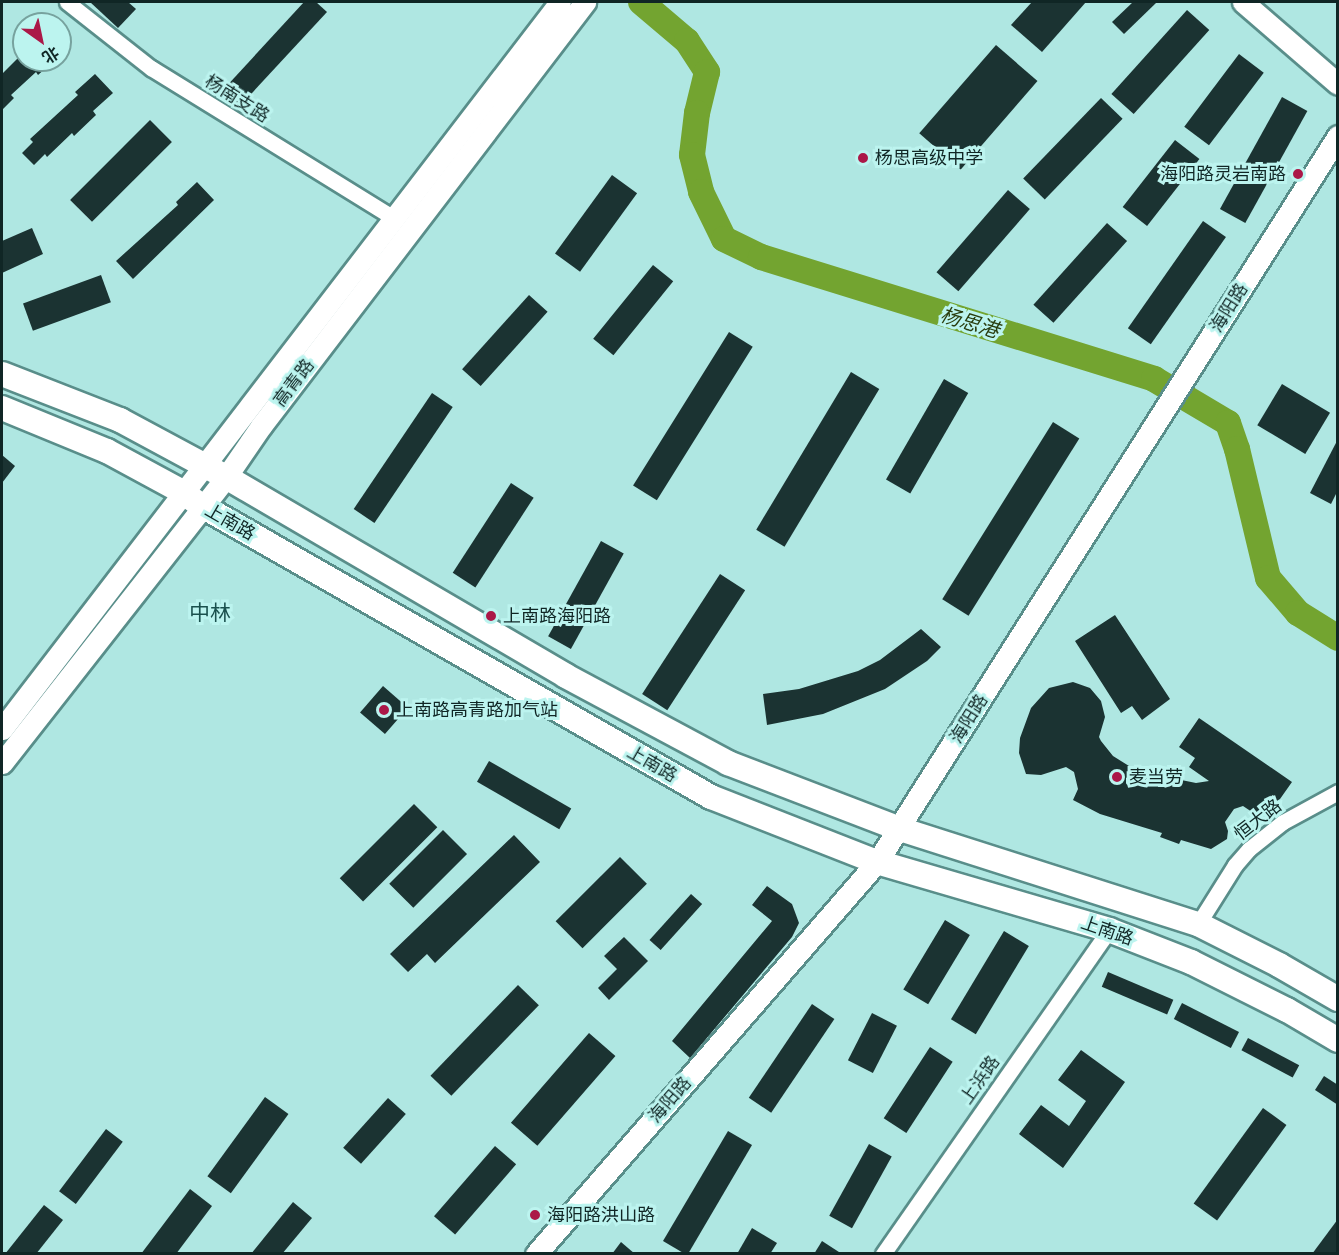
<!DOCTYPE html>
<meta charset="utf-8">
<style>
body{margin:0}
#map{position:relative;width:1339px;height:1255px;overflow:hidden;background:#afe7e2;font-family:"Archivo Narrow","Noto Sans SC",sans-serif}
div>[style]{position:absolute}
.river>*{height:26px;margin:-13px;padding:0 13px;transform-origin:13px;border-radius:13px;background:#73a430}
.building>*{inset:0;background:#1b3332;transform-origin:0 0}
.roads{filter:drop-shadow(2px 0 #598e8a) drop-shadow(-2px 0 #598e8a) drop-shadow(0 2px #598e8a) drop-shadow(0 -2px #598e8a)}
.street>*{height:15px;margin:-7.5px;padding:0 7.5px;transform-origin:7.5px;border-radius:7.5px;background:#fff}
.secondary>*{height:21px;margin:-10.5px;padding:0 10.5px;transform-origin:10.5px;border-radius:10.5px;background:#fff}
.primary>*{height:24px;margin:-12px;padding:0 12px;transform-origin:12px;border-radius:12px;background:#fff}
.dots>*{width:16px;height:16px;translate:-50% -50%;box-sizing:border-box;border:3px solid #bcf4ef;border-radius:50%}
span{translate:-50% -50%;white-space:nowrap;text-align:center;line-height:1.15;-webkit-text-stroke:6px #bcf4ef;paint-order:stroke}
.street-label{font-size:18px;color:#102625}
.poi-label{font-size:18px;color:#102625}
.left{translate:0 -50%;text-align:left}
.right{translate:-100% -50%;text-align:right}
.water-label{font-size:20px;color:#2a3e10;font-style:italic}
.quarter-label{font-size:21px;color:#1a514e}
.frame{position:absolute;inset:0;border:3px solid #102625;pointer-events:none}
.north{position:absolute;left:12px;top:12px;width:60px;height:60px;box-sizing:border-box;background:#bcf4ef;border:2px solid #77a29e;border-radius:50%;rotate:147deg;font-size:16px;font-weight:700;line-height:24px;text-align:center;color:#102625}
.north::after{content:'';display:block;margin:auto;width:21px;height:27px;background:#ab1848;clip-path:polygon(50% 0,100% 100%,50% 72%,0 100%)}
</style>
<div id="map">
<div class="river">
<i style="left:641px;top:2px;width:60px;rotate:40.3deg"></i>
<i style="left:687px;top:41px;width:37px;rotate:57deg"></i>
<i style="left:707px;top:72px;width:42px;rotate:103.7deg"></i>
<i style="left:697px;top:113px;width:42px;rotate:96.8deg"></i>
<i style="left:692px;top:155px;width:38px;rotate:76deg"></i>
<i style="left:701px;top:192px;width:52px;rotate:63.9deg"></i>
<i style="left:724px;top:239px;width:41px;rotate:25.9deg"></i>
<i style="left:761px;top:257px;width:412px;rotate:17.2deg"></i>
<i style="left:1154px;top:379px;width:86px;rotate:30.7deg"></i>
<i style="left:1228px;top:423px;width:28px;rotate:71deg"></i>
<i style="left:1237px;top:449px;width:133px;rotate:76.5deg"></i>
<i style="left:1268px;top:578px;width:46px;rotate:49.4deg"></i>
<i style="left:1298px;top:613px;width:47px;rotate:32deg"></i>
</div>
<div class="building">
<i style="clip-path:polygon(90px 2px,128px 2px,136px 9px,118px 28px)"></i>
<i style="clip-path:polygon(304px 2px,316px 2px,327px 12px,240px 106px,223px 90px)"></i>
<i style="clip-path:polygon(1032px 2px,1086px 2px,1042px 52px,1011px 25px)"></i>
<i style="clip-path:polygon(1133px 2px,1157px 2px,1124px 34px,1112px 22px)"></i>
<i style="left:1187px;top:10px;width:30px;height:113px;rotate:42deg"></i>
<i style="left:996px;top:45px;width:55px;height:117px;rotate:41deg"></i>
<i style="left:1239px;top:54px;width:31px;height:91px;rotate:37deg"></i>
<i style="clip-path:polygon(20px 56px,24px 60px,55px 60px,38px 75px,36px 72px,11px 95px,14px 98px,2px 110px,2px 74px)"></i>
<i style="clip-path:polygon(95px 74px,113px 93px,93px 111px,96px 115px,74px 136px,72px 133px,47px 157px,45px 154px,34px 165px,22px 153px,33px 142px,30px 139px,78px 95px,75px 92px)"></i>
<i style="left:1282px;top:97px;width:29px;height:128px;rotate:29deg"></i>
<i style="left:1101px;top:98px;width:30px;height:112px;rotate:44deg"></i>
<i style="left:150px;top:120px;width:31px;height:113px;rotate:45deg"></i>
<i style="left:1175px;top:140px;width:31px;height:85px;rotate:38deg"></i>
<i style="left:612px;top:175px;width:31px;height:97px;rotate:36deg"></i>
<i style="clip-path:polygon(197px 182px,214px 200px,133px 279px,116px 261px,178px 205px,176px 202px)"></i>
<i style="left:1008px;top:190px;width:29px;height:109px;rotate:41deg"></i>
<i style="left:1203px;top:221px;width:28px;height:131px;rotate:35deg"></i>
<i style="left:1107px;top:223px;width:27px;height:110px;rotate:42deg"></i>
<i style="clip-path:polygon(32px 228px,43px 254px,2px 273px,2px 241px)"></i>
<i style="left:653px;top:265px;width:26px;height:95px;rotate:39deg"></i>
<i style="left:101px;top:275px;width:29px;height:83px;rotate:70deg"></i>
<i style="left:529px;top:295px;width:25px;height:100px;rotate:42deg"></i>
<i style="left:729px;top:332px;width:28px;height:181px;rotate:32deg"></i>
<i style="left:851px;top:372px;width:33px;height:184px;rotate:31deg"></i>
<i style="left:944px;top:379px;width:28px;height:116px;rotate:30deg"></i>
<i style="left:1282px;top:384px;width:56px;height:48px;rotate:31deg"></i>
<i style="left:432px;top:393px;width:25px;height:140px;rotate:34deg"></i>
<i style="left:1053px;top:422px;width:31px;height:209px;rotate:32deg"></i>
<i style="clip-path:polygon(1338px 439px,1338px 490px,1331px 504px,1310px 493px)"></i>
<i style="clip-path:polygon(2px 455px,15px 466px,2px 483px)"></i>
<i style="left:511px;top:483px;width:27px;height:107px;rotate:33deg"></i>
<i style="left:601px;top:541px;width:26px;height:109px;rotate:29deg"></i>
<i style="left:720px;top:574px;width:30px;height:143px;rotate:33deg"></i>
<i style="clip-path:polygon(1115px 615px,1170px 699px,1142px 720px,1132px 706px,1121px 713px,1075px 641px)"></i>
<i style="clip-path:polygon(921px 629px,941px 647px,927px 661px,885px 689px,823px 714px,767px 725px,763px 694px,799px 689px,858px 671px,880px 660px)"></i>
<i style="clip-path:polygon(1073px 682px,1090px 688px,1101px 701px,1105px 717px,1099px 737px,1101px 741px,1113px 756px,1137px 771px,1196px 783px,1209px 781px,1189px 767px,1195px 758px,1179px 747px,1199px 718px,1292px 782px,1280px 799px,1255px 814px,1243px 806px,1234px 809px,1225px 822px,1228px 831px,1227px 839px,1211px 849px,1181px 840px,1179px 844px,1160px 837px,1162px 833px,1100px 814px,1073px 800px,1078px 789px,1074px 772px,1066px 767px,1041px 775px,1026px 774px,1019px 753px,1020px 738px,1031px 708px,1049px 688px)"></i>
<i style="left:383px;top:686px;width:33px;height:35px;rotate:41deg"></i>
<i style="left:489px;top:761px;width:95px;height:24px;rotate:30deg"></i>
<i style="left:414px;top:804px;width:33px;height:105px;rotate:45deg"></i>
<i style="left:443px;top:830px;width:34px;height:76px;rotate:45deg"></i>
<i style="clip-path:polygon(514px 835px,540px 862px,435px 963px,427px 954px,408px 972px,390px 954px)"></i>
<i style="left:620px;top:857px;width:38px;height:91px;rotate:45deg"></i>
<i style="clip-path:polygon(767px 886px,792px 904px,799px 923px,792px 937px,690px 1058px,672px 1041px,772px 921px,752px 905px)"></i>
<i style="left:691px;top:894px;width:15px;height:62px;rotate:42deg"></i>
<i style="left:945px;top:920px;width:29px;height:81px;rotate:31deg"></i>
<i style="left:1004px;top:931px;width:29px;height:103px;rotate:31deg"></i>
<i style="clip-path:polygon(624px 937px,648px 961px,609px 1000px,598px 988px,617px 969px,604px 956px)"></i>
<i style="left:1108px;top:972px;width:71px;height:16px;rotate:23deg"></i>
<i style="left:518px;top:985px;width:29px;height:126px;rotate:44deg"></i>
<i style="left:1182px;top:1003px;width:64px;height:18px;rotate:27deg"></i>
<i style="left:812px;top:1004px;width:27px;height:113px;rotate:34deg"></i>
<i style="left:872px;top:1013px;width:28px;height:53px;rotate:27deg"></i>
<i style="left:589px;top:1033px;width:35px;height:119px;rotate:41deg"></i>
<i style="left:1248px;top:1038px;width:58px;height:14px;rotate:28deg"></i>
<i style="left:930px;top:1047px;width:27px;height:85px;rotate:33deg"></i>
<i style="clip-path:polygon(1081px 1050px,1125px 1082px,1063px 1168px,1019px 1134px,1041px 1105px,1069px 1126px,1086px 1101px,1058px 1080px)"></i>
<i style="clip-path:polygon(1324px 1076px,1338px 1085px,1338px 1105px,1315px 1090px)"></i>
<i style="left:265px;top:1097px;width:29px;height:98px;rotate:36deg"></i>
<i style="left:388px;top:1098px;width:24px;height:67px;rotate:42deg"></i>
<i style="left:1263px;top:1108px;width:29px;height:118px;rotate:36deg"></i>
<i style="left:106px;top:1129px;width:21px;height:78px;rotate:37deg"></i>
<i style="clip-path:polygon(728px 1131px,752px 1145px,688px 1254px,685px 1254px,663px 1241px)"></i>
<i style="left:869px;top:1144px;width:26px;height:82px;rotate:29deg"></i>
<i style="left:495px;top:1146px;width:28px;height:93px;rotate:41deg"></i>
<i style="clip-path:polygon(190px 1189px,212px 1206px,176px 1254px,141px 1254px)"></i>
<i style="clip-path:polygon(293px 1202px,312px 1218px,282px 1254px,251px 1254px)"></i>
<i style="clip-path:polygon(44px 1205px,63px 1220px,36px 1254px,5px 1254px)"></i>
<i style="clip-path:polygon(1338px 1219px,1338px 1254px,1312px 1254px)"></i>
<i style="clip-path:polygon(752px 1228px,777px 1243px,770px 1254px,737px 1254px)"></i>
<i style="clip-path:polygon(822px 1241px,842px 1254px,814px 1254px)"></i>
<i style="clip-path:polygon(621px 1242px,635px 1254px,612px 1254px)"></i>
</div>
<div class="roads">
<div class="street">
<i style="left:67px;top:2px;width:107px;rotate:38.2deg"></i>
<i style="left:151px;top:68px;width:286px;rotate:31.7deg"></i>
<i style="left:1198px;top:924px;width:70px;rotate:-57.9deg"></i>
<i style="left:1235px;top:865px;width:21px;rotate:-49deg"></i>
<i style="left:1249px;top:849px;width:43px;rotate:-38.5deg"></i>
<i style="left:1283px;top:822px;width:63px;rotate:-28.6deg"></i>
<i style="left:883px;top:1254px;width:395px;rotate:-55.1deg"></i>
</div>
<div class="secondary">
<i style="left:1243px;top:2px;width:125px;rotate:40.8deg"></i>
<i style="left:2px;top:729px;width:916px;rotate:-52.49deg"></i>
<i style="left:2px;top:763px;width:363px;rotate:-51.9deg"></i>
<i style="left:226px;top:477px;width:62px;rotate:-55.5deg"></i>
<i style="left:261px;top:426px;width:534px;rotate:-52.61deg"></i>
<i style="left:536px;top:1254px;width:520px;rotate:-48.98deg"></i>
<i style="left:877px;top:862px;width:860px;rotate:-57.59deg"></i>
</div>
<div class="primary">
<i style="left:2px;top:374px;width:127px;rotate:21.3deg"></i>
<i style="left:120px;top:420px;width:120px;rotate:28.3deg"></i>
<i style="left:226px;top:477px;width:394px;rotate:30.3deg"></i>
<i style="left:566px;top:676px;width:184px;rotate:28.2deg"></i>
<i style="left:728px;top:763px;width:184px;rotate:21deg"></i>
<i style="left:900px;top:829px;width:313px;rotate:17.7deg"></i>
<i style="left:1198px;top:924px;width:91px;rotate:26.8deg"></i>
<i style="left:1279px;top:965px;width:68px;rotate:30deg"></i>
<i style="left:2px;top:408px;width:113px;rotate:22.3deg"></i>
<i style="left:107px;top:451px;width:84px;rotate:28.4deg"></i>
<i style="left:181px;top:491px;width:26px;rotate:36deg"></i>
<i style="left:202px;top:506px;width:586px;rotate:29.76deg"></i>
<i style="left:711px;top:797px;width:178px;rotate:21.4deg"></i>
<i style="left:877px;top:862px;width:242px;rotate:16.3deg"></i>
<i style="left:1109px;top:930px;width:88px;rotate:21.3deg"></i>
<i style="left:1191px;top:962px;width:107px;rotate:26.6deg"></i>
<i style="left:1287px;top:1010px;width:59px;rotate:30.5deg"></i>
</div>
</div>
<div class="dots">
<i style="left:863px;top:158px;background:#ab1848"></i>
<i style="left:1298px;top:174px;background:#ab1848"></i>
<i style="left:491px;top:616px;background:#ab1848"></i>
<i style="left:384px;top:710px;background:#ab1848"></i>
<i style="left:1117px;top:777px;background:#ab1848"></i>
<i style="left:535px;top:1215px;background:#ab1848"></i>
</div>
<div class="street-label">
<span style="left:237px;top:99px;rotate:32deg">杨南支路</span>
<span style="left:1229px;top:308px;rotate:-58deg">海阳路</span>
<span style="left:294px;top:383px;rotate:-53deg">高青路</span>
<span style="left:230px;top:522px;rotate:30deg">上南路</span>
<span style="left:969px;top:719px;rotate:-58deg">海阳路</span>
<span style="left:652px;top:764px;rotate:30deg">上南路</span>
<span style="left:1258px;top:820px;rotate:-38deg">恒大路</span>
<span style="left:1107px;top:931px;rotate:19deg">上南路</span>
<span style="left:980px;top:1080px;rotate:-55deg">上浜路</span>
<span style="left:670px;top:1100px;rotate:-49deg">海阳路</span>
</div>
<div class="poi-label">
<span class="left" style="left:875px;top:158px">杨思高级中学</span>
<span class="right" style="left:1286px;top:174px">海阳路灵岩南路</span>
<span class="left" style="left:503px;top:616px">上南路海阳路</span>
<span class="left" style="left:396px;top:710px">上南路高青路加气站</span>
<span class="left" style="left:1129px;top:777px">麦当劳</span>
<span class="left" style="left:547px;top:1215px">海阳路洪山路</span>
</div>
<div class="water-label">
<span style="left:970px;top:322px;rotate:17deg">杨思港</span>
</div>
<div class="quarter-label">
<span style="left:210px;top:613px">中林</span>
</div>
<div class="frame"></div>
<div class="north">北</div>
</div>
